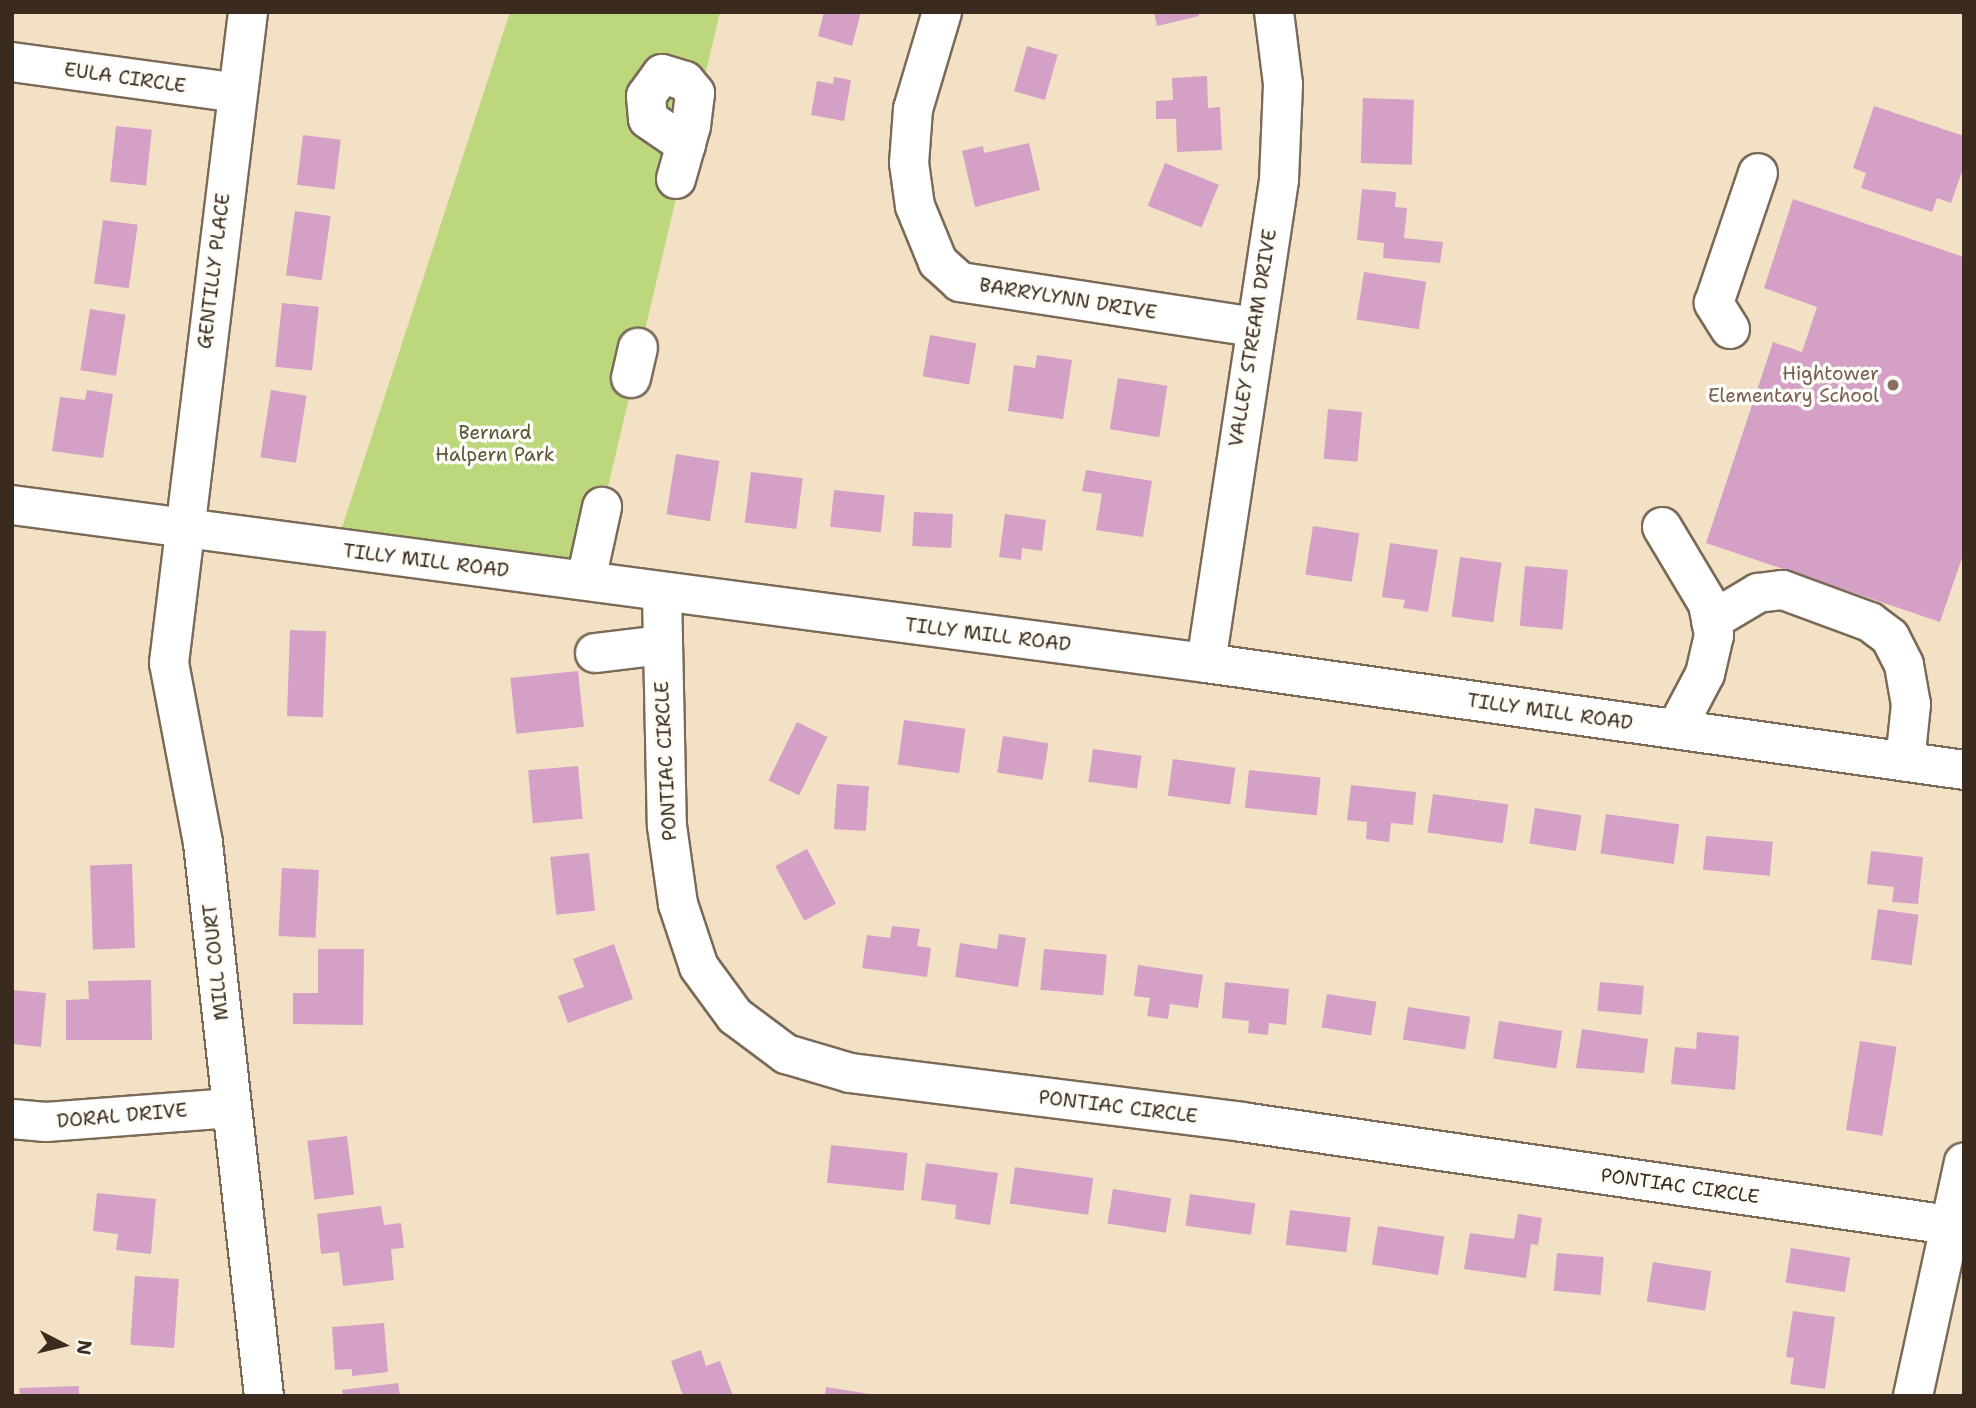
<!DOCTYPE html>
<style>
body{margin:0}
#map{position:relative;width:1976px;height:1408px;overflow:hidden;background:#f3e1c5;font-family:"Shantell Sans",sans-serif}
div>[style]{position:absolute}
.green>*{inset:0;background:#bcd77c}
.building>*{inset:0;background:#d4a0c6;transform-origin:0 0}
.roads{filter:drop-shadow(2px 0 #7b6a58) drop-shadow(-2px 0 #7b6a58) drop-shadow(0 2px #7b6a58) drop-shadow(0 -2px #7b6a58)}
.minor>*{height:38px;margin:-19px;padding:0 19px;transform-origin:19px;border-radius:19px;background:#fff}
.dots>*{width:19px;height:19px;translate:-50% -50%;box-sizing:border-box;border:4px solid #fdfcf7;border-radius:50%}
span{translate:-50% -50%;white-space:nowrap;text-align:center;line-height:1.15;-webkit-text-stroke:7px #fdfcf7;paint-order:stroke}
.street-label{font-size:19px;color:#3b2a1e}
.education-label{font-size:19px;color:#785e54}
.right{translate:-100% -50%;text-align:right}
.park-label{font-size:19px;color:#5b5536}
.frame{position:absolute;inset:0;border:14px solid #3b2a1e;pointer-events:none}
.north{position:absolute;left:28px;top:1310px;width:70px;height:70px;-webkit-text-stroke:5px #fdfcf7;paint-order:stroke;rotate:97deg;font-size:19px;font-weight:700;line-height:28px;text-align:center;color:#3b2a1e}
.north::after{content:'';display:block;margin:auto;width:24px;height:32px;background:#3b2a1e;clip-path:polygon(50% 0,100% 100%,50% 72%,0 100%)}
</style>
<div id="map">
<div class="green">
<i style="clip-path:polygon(510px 12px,720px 12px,586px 580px,335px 549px)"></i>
</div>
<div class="building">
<i style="clip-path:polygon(824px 12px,861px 12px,852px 46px,818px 36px)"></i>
<i style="clip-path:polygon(1154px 12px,1198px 12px,1199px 16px,1157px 26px)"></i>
<i style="left:1027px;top:46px;width:32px;height:47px;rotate:16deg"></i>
<i style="clip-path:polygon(1207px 76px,1208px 108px,1220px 107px,1222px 150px,1177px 152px,1176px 119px,1156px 119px,1156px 101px,1173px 100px,1172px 78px)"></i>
<i style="clip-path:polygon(834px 77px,851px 80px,844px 121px,811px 115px,817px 81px,833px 84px)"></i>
<i style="left:1363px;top:98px;width:51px;height:65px;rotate:2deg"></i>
<i style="clip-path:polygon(1874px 106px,1964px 136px,1964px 166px,1951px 203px,1937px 198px,1932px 212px,1861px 188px,1866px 173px,1853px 168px)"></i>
<i style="left:116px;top:126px;width:36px;height:56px;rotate:6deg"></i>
<i style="left:303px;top:135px;width:38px;height:50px;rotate:7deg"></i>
<i style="clip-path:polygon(1029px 143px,1040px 190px,975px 207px,962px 151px,983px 146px,984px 153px)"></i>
<i style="left:1165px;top:163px;width:58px;height:46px;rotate:22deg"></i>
<i style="clip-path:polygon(1362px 189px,1396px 192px,1395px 207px,1407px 208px,1404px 238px,1443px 242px,1440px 263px,1383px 258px,1384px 243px,1357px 240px)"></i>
<i style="clip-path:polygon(1793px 199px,1964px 257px,1964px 552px,1940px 622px,1706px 543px,1773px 342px,1802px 352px,1817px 307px,1764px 288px)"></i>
<i style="left:295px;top:211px;width:36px;height:65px;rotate:8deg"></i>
<i style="left:103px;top:220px;width:35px;height:64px;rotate:8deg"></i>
<i style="left:1364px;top:272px;width:63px;height:48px;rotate:9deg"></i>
<i style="left:282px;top:303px;width:37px;height:64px;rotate:6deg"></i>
<i style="left:90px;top:309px;width:36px;height:62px;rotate:9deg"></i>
<i style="left:930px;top:335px;width:47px;height:42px;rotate:10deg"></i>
<i style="clip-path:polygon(1037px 355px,1072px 360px,1063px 419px,1008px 411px,1014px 365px,1035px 368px)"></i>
<i style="left:1118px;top:378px;width:50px;height:52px;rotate:9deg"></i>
<i style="clip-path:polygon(87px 390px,113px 394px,103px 458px,52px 451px,60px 397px,85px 400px)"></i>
<i style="left:271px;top:390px;width:36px;height:68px;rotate:9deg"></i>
<i style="left:1328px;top:409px;width:34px;height:50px;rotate:5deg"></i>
<i style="left:676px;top:454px;width:44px;height:61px;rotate:9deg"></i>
<i style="clip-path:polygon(1086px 470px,1152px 481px,1143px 537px,1096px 530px,1102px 494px,1082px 491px)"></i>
<i style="left:751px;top:472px;width:52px;height:51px;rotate:7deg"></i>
<i style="left:834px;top:490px;width:51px;height:37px;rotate:6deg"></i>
<i style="left:914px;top:512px;width:39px;height:34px;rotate:3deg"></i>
<i style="clip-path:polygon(1005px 514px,1046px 520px,1042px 551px,1022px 548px,1021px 560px,999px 557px)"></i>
<i style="left:1313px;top:526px;width:47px;height:49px;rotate:9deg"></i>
<i style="clip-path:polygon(1390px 543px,1438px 550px,1428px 612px,1403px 608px,1405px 600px,1382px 597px)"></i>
<i style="left:1460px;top:557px;width:42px;height:60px;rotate:8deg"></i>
<i style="left:1525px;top:566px;width:43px;height:60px;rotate:5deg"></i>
<i style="left:290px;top:630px;width:36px;height:86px;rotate:2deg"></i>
<i style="left:578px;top:671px;width:56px;height:68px;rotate:84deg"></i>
<i style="left:904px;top:720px;width:62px;height:45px;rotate:8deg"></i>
<i style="left:797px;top:722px;width:34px;height:65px;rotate:26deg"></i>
<i style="left:1003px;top:736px;width:46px;height:37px;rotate:9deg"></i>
<i style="left:1093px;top:749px;width:49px;height:33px;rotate:8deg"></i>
<i style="left:1173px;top:759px;width:63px;height:37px;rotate:8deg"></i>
<i style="left:578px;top:766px;width:53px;height:50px;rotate:85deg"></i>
<i style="left:1249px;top:770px;width:72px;height:38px;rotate:6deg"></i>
<i style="left:837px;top:784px;width:32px;height:45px;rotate:4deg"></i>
<i style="clip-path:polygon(1351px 785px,1416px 792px,1413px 825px,1391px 823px,1389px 842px,1366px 839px,1367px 822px,1347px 820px)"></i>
<i style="left:1433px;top:794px;width:76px;height:39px;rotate:8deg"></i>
<i style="left:1535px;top:808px;width:47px;height:36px;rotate:9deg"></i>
<i style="left:1606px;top:814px;width:74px;height:40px;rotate:8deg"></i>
<i style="left:1706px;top:836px;width:67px;height:34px;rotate:5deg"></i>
<i style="left:807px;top:849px;width:62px;height:36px;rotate:62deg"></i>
<i style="clip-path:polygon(1871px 851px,1923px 857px,1918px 904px,1892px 902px,1894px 887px,1867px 884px)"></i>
<i style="left:589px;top:853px;width:58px;height:39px;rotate:84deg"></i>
<i style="left:132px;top:864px;width:84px;height:42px;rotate:88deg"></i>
<i style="left:282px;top:868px;width:37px;height:68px;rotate:3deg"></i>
<i style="left:1878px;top:909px;width:41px;height:51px;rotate:8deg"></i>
<i style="clip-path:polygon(892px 926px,920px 929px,917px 946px,931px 948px,927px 977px,862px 968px,867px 935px,890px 938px)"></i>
<i style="clip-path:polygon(999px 934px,1026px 938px,1018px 987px,955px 977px,960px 943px,997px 949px)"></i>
<i style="clip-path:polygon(614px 944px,633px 999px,568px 1023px,558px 996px,584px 987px,573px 959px)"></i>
<i style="clip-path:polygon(318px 949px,364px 949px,363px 1025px,293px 1024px,293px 993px,318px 993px)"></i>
<i style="left:1044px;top:949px;width:63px;height:41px;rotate:5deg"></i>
<i style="clip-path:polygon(1138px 965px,1203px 975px,1198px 1008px,1170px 1004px,1168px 1019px,1147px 1016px,1150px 998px,1134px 996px)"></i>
<i style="clip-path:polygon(151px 980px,152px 1040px,66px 1040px,66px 1000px,89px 999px,88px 981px)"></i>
<i style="clip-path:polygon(1225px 982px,1289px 989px,1286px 1025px,1269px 1023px,1268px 1035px,1248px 1033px,1249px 1021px,1222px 1018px)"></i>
<i style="left:1600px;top:982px;width:44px;height:29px;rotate:5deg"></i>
<i style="clip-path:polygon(12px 990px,46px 993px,41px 1047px,12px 1044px)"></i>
<i style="left:1327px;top:994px;width:50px;height:34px;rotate:9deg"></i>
<i style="left:1408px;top:1007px;width:63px;height:33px;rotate:9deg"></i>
<i style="left:1499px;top:1021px;width:64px;height:38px;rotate:9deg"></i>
<i style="clip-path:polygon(1582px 1029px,1648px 1039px,1644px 1073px,1576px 1068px)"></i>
<i style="clip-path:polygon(1697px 1032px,1739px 1036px,1735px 1090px,1671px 1084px,1675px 1047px,1696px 1049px)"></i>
<i style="left:1860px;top:1041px;width:37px;height:90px;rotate:9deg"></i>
<i style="left:347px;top:1136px;width:59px;height:40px;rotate:83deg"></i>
<i style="left:831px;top:1145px;width:77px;height:38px;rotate:6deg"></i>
<i style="clip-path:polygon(926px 1163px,998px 1173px,990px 1225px,955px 1219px,956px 1205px,921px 1200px)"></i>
<i style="left:1015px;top:1167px;width:79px;height:37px;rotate:8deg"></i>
<i style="left:1113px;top:1189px;width:59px;height:35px;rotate:9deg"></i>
<i style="clip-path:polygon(97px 1193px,156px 1199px,151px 1254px,116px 1250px,118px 1234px,93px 1231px)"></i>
<i style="left:1190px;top:1194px;width:66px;height:32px;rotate:8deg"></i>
<i style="clip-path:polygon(381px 1206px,384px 1225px,401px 1223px,404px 1248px,391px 1249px,394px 1280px,343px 1286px,339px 1252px,321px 1254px,317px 1214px)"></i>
<i style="left:1290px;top:1210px;width:61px;height:35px;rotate:7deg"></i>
<i style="clip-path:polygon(1518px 1214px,1542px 1218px,1538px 1245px,1531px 1244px,1526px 1278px,1464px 1269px,1470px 1233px,1514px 1239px)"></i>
<i style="left:1378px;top:1226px;width:67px;height:39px;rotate:9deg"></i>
<i style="left:1791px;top:1248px;width:60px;height:35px;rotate:9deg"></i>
<i style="left:1557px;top:1253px;width:47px;height:38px;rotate:5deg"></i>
<i style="left:1653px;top:1262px;width:59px;height:40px;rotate:9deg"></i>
<i style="left:135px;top:1276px;width:44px;height:69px;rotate:4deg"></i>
<i style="clip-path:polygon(1793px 1311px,1835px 1317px,1825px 1389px,1790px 1384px,1794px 1358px,1786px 1357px)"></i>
<i style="clip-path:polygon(384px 1323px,388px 1372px,352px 1376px,352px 1369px,335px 1370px,332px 1327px)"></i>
<i style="clip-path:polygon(701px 1350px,706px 1366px,720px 1361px,733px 1396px,683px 1396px,671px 1361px)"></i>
<i style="clip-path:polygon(398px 1383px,400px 1396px,343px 1396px,342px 1390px)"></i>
<i style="clip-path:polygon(79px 1386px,79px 1396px,20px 1396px,19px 1388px)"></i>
<i style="clip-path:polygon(826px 1387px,870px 1394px,870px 1396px,825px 1396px)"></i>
</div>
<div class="roads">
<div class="minor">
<i style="left:248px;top:12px;width:656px;rotate:96.92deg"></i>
<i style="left:169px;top:663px;width:183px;rotate:79.3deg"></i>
<i style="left:203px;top:843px;width:556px;rotate:83.71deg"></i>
<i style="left:942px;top:12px;width:101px;rotate:106.6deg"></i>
<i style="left:913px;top:109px;width:54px;rotate:94.2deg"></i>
<i style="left:909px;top:163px;width:43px;rotate:82.1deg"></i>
<i style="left:915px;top:206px;width:61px;rotate:67.7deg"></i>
<i style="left:938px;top:262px;width:30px;rotate:42deg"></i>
<i style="left:960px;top:282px;width:296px;rotate:8.7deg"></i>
<i style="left:12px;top:62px;width:227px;rotate:7.8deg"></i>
<i style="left:676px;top:179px;width:55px;rotate:-74.2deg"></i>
<i style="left:691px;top:126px;width:33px;rotate:-83deg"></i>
<i style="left:695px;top:93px;width:16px;rotate:-130deg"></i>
<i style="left:685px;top:81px;width:24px;rotate:-163deg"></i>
<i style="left:662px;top:74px;width:27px;rotate:126deg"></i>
<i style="left:646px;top:96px;width:23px;rotate:85deg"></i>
<i style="left:648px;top:119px;width:46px;rotate:34.4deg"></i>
<i style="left:1730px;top:329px;width:31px;rotate:-122deg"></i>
<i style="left:1714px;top:303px;width:137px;rotate:-71.3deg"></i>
<i style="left:631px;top:378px;width:31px;rotate:-77deg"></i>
<i style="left:12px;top:505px;width:1204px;rotate:7.54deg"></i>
<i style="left:1206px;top:663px;width:766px;rotate:8.03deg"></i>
<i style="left:1662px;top:527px;width:90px;rotate:59.1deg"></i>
<i style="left:1708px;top:604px;width:32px;rotate:79deg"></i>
<i style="left:1714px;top:635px;width:40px;rotate:103deg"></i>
<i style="left:1705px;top:674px;width:62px;rotate:117.8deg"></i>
<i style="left:586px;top:580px;width:75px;rotate:-77.6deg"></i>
<i style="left:662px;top:594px;width:232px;rotate:88.8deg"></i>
<i style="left:667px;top:826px;width:79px;rotate:82deg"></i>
<i style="left:678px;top:904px;width:66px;rotate:71.6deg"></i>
<i style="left:699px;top:967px;width:61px;rotate:53.7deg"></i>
<i style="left:735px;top:1016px;width:64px;rotate:36.7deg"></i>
<i style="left:786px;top:1054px;width:67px;rotate:16.5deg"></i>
<i style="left:850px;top:1073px;width:395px;rotate:7.1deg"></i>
<i style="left:1242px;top:1122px;width:714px;rotate:8.29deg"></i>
<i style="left:1711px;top:621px;width:55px;rotate:-30.8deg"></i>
<i style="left:1758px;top:593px;width:25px;rotate:-7deg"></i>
<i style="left:1783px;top:590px;width:93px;rotate:20.2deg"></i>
<i style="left:1870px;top:622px;width:25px;rotate:37deg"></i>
<i style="left:1890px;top:637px;width:31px;rotate:63deg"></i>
<i style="left:1904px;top:665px;width:40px;rotate:80deg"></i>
<i style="left:1911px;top:704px;width:58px;rotate:95.9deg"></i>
<i style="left:595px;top:653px;width:66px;rotate:-6.9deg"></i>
<i style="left:1206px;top:663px;width:488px;rotate:-81.4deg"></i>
<i style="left:1279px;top:180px;width:96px;rotate:-87.6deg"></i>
<i style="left:1283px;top:84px;width:73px;rotate:-97.1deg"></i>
<i style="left:12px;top:1119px;width:34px;rotate:5deg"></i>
<i style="left:46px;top:1122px;width:186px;rotate:-4.3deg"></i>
<i style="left:1913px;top:1396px;width:239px;rotate:-77.7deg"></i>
</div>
</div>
<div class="dots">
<i style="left:1893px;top:385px;background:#8d6e63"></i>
</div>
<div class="street-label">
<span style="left:125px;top:78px;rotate:8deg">EULA CIRCLE</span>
<span style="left:214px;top:271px;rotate:-83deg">GENTILLY PLACE</span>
<span style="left:1068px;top:299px;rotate:9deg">BARRYLYNN DRIVE</span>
<span style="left:1253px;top:338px;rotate:-81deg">VALLEY STREAM DRIVE</span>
<span style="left:426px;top:561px;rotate:7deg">TILLY MILL ROAD</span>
<span style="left:988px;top:635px;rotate:7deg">TILLY MILL ROAD</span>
<span style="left:1550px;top:712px;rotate:8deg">TILLY MILL ROAD</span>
<span style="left:666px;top:761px;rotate:-93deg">PONTIAC CIRCLE</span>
<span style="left:216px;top:962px;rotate:-96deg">MILL COURT</span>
<span style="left:1118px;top:1107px;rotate:7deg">PONTIAC CIRCLE</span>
<span style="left:122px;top:1116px;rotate:-5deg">DORAL DRIVE</span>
<span style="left:1680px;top:1186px;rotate:8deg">PONTIAC CIRCLE</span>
</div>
<div class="education-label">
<span class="right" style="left:1879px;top:385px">Hightower<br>Elementary School</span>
</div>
<div class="park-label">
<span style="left:495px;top:444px">Bernard<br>Halpern Park</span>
</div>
<div class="frame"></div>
<div class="north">N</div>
</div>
